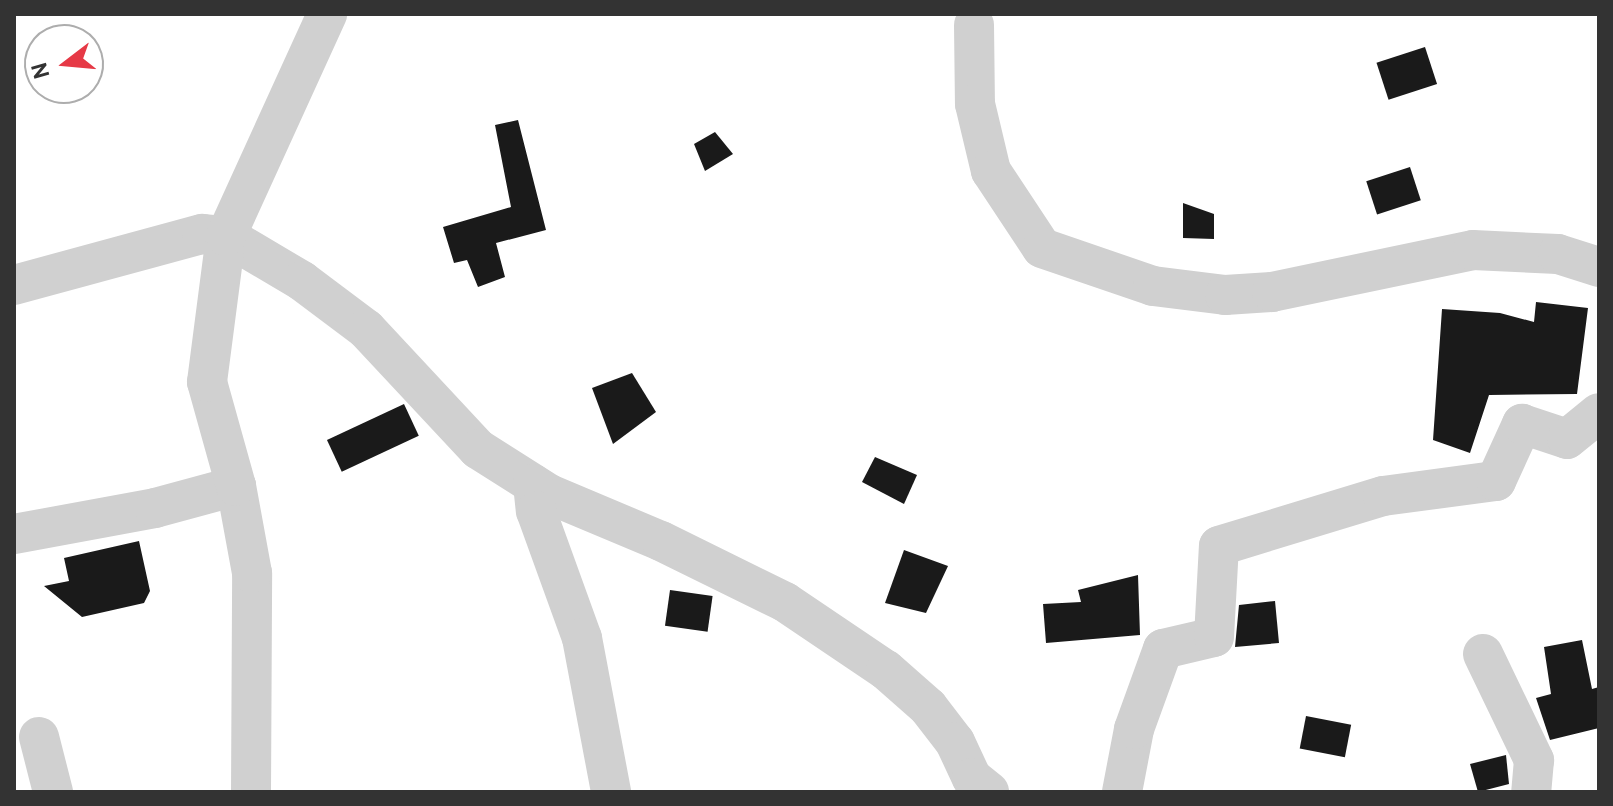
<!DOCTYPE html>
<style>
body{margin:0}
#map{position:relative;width:1613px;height:806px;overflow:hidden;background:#fff;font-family:Overpass,sans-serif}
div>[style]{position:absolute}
.building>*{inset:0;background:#1a1a1a;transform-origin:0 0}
.street>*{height:40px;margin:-20px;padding:0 20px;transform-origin:20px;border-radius:20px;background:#d0d0d0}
span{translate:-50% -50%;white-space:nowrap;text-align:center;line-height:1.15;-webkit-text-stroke:8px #fff;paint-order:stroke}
.frame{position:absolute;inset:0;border:16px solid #333;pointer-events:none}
.north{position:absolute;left:24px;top:24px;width:80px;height:80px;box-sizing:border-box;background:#fff;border:2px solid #adadad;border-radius:50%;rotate:254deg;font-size:22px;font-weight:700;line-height:32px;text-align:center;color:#333}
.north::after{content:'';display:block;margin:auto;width:28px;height:36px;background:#e63946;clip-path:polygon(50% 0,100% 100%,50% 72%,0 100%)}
</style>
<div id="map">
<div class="building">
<i style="left:1425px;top:47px;width:39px;height:51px;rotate:72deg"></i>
<i style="clip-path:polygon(518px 120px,546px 230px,496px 243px,505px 277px,478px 287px,467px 260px,454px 263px,443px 227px,511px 207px,495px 125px)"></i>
<i style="clip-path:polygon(715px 132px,733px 154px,705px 171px,694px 144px)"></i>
<i style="left:1410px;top:167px;width:35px;height:46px;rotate:72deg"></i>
<i style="clip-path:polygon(1183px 203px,1214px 214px,1214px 239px,1183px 238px)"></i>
<i style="clip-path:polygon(1536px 302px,1588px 308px,1577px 394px,1489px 395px,1470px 453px,1433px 440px,1442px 309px,1500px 313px,1534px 322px)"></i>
<i style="clip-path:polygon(632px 373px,656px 412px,613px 444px,592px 388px)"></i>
<i style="left:404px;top:404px;width:35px;height:85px;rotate:65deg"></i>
<i style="clip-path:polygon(875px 457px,917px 475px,904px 504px,862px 482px)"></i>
<i style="clip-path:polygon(139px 541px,150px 591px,144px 603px,82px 617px,44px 586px,69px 581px,64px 558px)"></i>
<i style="clip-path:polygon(904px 550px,948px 566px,926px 613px,885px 603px)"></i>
<i style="clip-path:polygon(1138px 575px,1140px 635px,1046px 643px,1043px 604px,1081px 602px,1078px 590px)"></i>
<i style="left:670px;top:590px;width:43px;height:36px;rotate:8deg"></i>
<i style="clip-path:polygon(1275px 601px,1279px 643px,1235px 647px,1239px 605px)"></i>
<i style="clip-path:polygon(1582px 640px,1592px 689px,1599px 687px,1599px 728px,1550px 740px,1536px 698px,1551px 694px,1544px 647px)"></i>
<i style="left:1306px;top:716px;width:46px;height:33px;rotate:11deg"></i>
<i style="clip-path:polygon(1506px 755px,1509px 784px,1478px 792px,1470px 764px)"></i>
</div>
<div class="street">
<i style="left:974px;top:25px;width:79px;rotate:89.3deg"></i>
<i style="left:975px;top:104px;width:69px;rotate:76.6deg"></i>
<i style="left:991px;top:171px;width:92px;rotate:56.5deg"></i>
<i style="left:1042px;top:248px;width:117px;rotate:18.9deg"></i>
<i style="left:1153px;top:286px;width:73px;rotate:7.1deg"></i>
<i style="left:1225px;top:295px;width:47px;rotate:-3.7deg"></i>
<i style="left:1272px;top:292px;width:205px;rotate:-11.8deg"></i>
<i style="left:1473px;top:250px;width:85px;rotate:2.7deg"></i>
<i style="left:1558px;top:254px;width:43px;rotate:17.6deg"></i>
<i style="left:14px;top:285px;width:195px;rotate:-15.2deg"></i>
<i style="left:202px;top:234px;width:24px;rotate:5deg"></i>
<i style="left:226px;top:236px;width:88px;rotate:30.6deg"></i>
<i style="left:302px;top:281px;width:80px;rotate:36.9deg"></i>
<i style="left:366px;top:329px;width:164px;rotate:47deg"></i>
<i style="left:478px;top:449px;width:84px;rotate:32.4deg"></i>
<i style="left:549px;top:494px;width:121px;rotate:22.8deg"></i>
<i style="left:661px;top:541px;width:138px;rotate:26.2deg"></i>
<i style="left:785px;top:602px;width:122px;rotate:34deg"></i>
<i style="left:886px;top:670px;width:56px;rotate:41.4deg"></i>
<i style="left:928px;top:707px;width:44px;rotate:52.4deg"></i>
<i style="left:955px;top:742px;width:40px;rotate:65deg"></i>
<i style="left:972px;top:778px;width:22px;rotate:39deg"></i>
<i style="left:533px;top:484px;width:27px;rotate:84deg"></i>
<i style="left:536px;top:511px;width:135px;rotate:70.1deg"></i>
<i style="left:582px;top:638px;width:157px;rotate:79.3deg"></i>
<i style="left:14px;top:534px;width:143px;rotate:-10.4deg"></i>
<i style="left:155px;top:508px;width:84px;rotate:-15.2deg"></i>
<i style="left:1483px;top:654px;width:118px;rotate:64.3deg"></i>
<i style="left:1534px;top:760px;width:32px;rotate:95deg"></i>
<i style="left:39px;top:737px;width:57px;rotate:75.7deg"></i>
<i style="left:251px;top:792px;width:219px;rotate:-89.7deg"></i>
<i style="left:252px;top:573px;width:88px;rotate:-100.4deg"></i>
<i style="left:236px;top:486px;width:108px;rotate:-105.6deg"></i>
<i style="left:207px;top:382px;width:147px;rotate:-82.6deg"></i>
<i style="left:226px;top:236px;width:244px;rotate:-65.5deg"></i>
<i style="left:1122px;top:792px;width:64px;rotate:-79.2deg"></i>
<i style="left:1134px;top:729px;width:85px;rotate:-70.1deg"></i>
<i style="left:1163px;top:649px;width:52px;rotate:-13.2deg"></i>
<i style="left:1214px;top:637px;width:91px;rotate:-86.9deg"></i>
<i style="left:1219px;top:546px;width:171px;rotate:-17deg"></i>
<i style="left:1383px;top:496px;width:114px;rotate:-7.6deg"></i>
<i style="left:1496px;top:481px;width:63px;rotate:-65.5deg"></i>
<i style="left:1522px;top:424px;width:47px;rotate:18.4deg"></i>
<i style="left:1567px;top:439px;width:41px;rotate:-39.1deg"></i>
</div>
<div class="frame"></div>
<div class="north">N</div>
</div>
